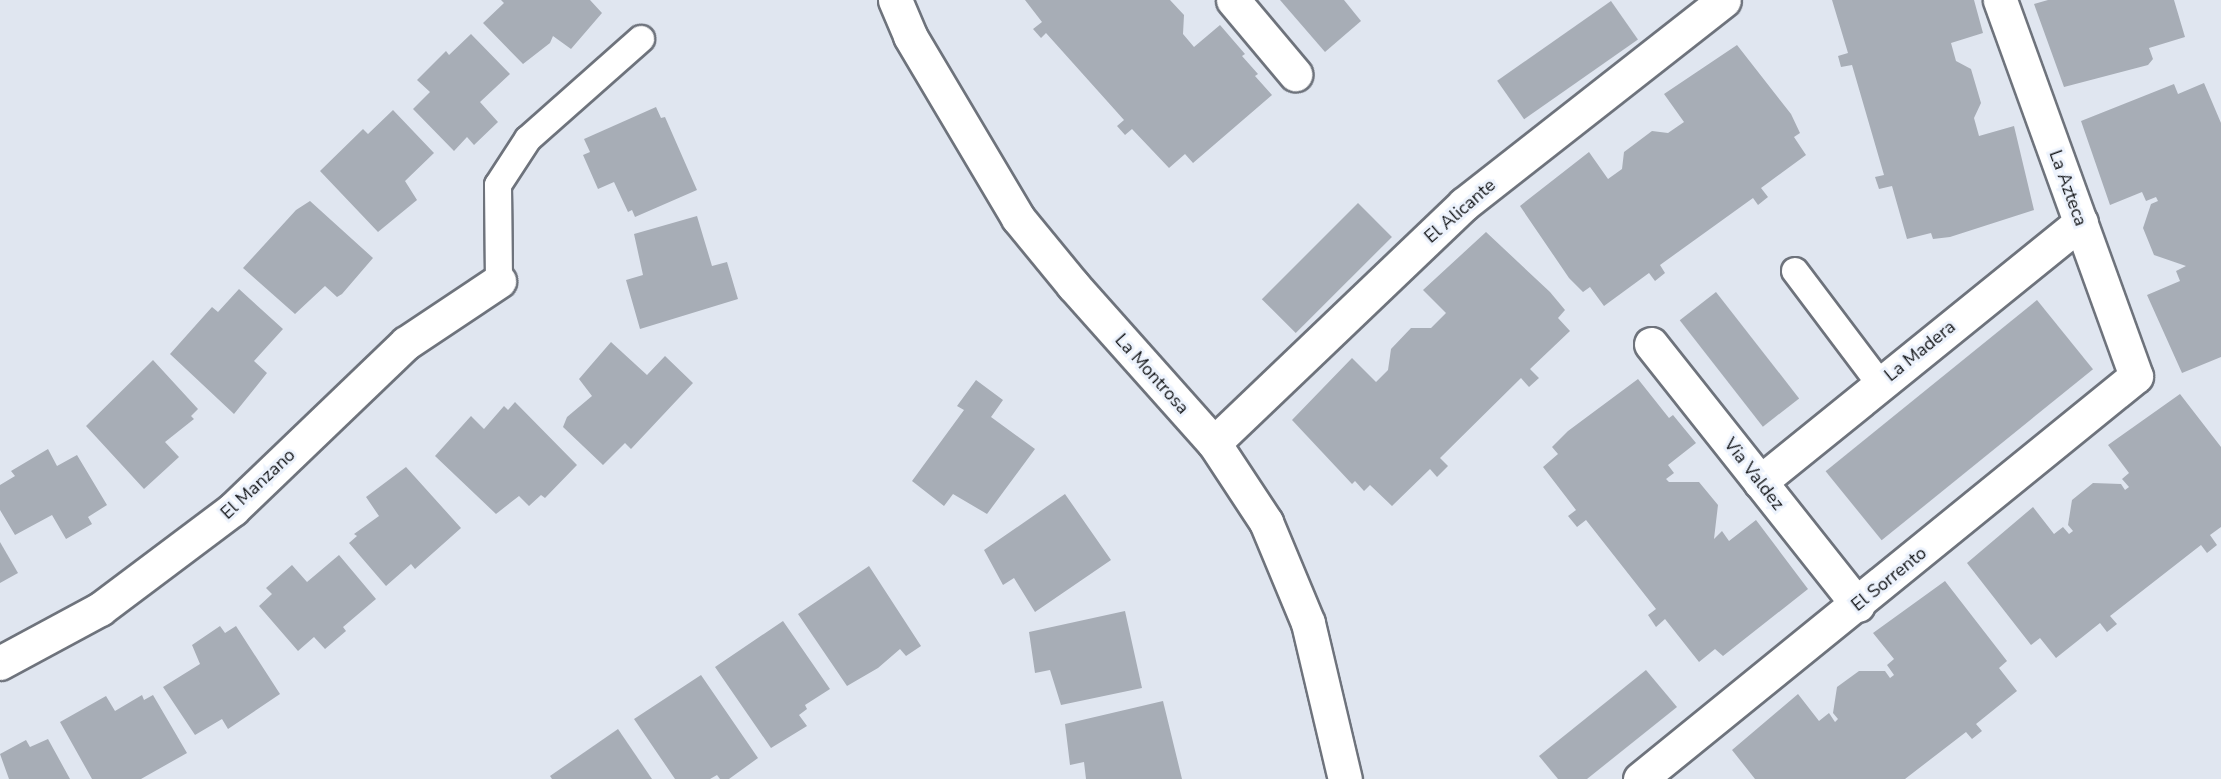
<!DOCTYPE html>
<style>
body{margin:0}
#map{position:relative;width:2221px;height:779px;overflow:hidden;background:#e0e6f0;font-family:"Nunito Sans",sans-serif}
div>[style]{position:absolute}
.building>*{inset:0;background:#a7adb6;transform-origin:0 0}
.roads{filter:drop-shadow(2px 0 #6e737c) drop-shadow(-2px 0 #6e737c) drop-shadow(0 2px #6e737c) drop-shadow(0 -2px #6e737c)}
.service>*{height:26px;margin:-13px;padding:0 13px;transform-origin:13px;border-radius:13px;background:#fff}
.minor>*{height:33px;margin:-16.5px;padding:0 16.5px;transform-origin:16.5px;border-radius:16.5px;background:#fff}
span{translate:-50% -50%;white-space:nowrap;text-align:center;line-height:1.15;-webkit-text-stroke:6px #edf3fd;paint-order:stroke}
.street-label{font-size:18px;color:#111316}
</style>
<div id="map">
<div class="building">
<i style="clip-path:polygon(501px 0,590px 0,602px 13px,571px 49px,553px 36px,550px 43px,523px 64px,483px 23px,504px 3px)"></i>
<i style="clip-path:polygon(1025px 0,1170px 0,1184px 15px,1183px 34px,1194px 47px,1220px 25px,1245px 54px,1242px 56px,1258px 74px,1255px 76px,1272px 95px,1193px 163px,1185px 154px,1169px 168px,1132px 129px,1125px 135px,1117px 126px,1124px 120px,1046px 33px,1041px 38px,1033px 29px,1042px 22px)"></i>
<i style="clip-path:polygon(1280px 0,1344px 0,1361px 21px,1325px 52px)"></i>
<i style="clip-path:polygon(1832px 0,1974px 0,1983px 33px,1951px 43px,1956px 61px,1971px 69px,1981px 103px,1974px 118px,1979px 136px,2014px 126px,2034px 210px,1950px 237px,1933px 239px,1931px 233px,1907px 239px,1892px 186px,1879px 189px,1875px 177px,1884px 175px,1852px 65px,1841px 67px,1838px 56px,1848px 53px)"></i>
<i style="clip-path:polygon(2048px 0,2174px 0,2185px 37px,2149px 48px,2153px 59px,2148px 65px,2064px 87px,2034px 4px)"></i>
<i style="left:1611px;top:1px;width:47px;height:139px;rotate:55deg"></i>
<i style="clip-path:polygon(471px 34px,510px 74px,480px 102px,498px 122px,474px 145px,467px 137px,454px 151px,413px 109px,430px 92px,417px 80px,446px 51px,449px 55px)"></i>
<i style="clip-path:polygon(1737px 45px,1791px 114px,1800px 133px,1794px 137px,1806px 155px,1761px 188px,1768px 197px,1758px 205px,1753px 198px,1660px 265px,1665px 273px,1655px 281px,1649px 273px,1604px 306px,1590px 287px,1583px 292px,1569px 278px,1520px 206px,1589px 152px,1608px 179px,1622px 169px,1624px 152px,1652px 131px,1668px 133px,1684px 122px,1664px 94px)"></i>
<i style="clip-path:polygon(2204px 83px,2221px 123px,2221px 357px,2182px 373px,2147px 295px,2180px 281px,2176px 271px,2186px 266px,2154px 255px,2143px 228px,2151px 204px,2158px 201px,2156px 197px,2146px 201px,2142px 192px,2110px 205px,2081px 121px,2174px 84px,2178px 94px)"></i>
<i style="clip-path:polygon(656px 107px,661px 118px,665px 117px,697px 190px,635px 217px,632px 210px,628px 212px,614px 182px,598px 189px,583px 155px,590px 152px,584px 139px)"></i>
<i style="clip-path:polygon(393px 110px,434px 153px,405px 181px,417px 200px,378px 232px,320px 171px,363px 129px,368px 134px)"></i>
<i style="clip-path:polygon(310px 201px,373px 258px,342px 294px,337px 297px,325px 286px,295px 314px,243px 268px,296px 210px)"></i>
<i style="left:1358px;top:203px;width:48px;height:136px;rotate:45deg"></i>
<i style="clip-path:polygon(697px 216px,712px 266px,727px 262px,738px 299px,640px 329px,626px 280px,643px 275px,634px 234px)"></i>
<i style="clip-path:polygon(1486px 232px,1550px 292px,1565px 310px,1558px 318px,1570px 331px,1530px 369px,1539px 378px,1529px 387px,1521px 378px,1440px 458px,1448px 466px,1437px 477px,1430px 469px,1392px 506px,1370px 485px,1364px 491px,1355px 481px,1352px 484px,1292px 420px,1352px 358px,1376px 382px,1388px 370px,1391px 349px,1411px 328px,1431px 328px,1446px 313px,1423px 290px)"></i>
<i style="clip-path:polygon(239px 289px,283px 329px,254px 361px,267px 373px,234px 414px,170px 354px,212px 307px,218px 312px)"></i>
<i style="left:1716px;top:292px;width:135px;height:46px;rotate:52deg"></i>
<i style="left:2037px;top:300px;width:89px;height:272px;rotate:51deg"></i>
<i style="clip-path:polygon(611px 342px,647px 375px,665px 356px,693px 383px,631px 449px,625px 443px,603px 465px,563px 427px,567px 417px,592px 396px,579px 379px)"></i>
<i style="clip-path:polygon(153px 360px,198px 409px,191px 416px,194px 419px,165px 442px,179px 457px,144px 489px,86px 426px)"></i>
<i style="clip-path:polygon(1638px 379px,1669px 418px,1673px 415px,1696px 443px,1668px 465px,1674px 473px,1666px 479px,1669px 482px,1699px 482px,1718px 505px,1714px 539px,1722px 531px,1729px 541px,1756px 520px,1808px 589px,1723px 656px,1715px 649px,1699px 662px,1665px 619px,1656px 627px,1648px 615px,1656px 609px,1586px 520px,1577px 527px,1568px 516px,1576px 510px,1543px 467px,1558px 454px,1552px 447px,1568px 431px)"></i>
<i style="clip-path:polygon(976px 380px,1003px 400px,991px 417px,1035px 449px,987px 514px,953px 494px,944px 506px,912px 481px,964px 410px,957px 406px)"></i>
<i style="clip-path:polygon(2180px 394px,2221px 447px,2221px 527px,2210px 535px,2217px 545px,2207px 553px,2201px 545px,2110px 616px,2117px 624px,2107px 632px,2100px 623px,2056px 658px,2040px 638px,2031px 645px,1967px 563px,2033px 507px,2054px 534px,2063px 527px,2069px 534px,2073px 531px,2068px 525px,2072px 500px,2093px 483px,2121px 484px,2125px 490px,2129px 487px,2122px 479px,2129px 473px,2108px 445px)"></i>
<i style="clip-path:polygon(515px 402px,577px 465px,545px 498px,541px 495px,529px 506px,519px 496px,496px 514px,435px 456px,471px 416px,484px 429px,504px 406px,508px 410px)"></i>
<i style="clip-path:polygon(48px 449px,57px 466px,77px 455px,107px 505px,88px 517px,92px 524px,66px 539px,52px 515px,15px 535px,0 510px,0 485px,15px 476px,11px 471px)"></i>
<i style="clip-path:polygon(406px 467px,461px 528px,415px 569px,411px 564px,386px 586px,349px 543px,357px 536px,354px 534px,379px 516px,366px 497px)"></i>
<i style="clip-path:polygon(1065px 494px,1111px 560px,1035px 612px,1014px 578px,1003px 585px,984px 550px)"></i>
<i style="clip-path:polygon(0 542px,18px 573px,0 583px)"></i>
<i style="clip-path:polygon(339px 555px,376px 599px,343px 627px,346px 631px,325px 649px,314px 637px,298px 651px,259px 606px,272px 594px,266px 588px,292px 565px,307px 582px)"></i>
<i style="clip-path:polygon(869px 566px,921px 646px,906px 656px,900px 649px,878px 668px,847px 686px,798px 614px)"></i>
<i style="clip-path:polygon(1945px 581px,2007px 661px,1999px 668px,2017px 691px,1976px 724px,1982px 731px,1972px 739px,1966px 732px,1905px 779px,1755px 779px,1732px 750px,1798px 694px,1819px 721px,1829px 713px,1835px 722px,1838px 719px,1833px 713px,1837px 687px,1859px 671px,1885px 671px,1890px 678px,1894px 675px,1887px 665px,1894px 659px,1873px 633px)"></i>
<i style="clip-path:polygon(1125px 611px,1142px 688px,1061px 705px,1050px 670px,1035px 673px,1029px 632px)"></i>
<i style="clip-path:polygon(783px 621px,830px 689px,805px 705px,807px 709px,799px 715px,807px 726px,771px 748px,715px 667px)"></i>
<i style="clip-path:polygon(220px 626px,225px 633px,236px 626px,280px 694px,228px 729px,222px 719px,195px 735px,163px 687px,200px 664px,192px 645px)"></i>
<i style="clip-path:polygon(1646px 670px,1677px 707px,1587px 779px,1558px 779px,1539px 756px)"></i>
<i style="clip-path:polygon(701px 675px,758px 758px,729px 779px,720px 779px,717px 775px,710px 779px,675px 779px,634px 719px)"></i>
<i style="clip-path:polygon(142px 695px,144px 700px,153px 695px,187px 753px,141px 779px,92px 779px,60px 722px,106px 696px,115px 711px)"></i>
<i style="clip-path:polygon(1163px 701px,1182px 779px,1086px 779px,1084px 762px,1070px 765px,1065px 724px)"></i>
<i style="clip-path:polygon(618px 729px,652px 779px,552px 779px,550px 776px)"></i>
<i style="clip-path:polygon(48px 739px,70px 779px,9px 779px,0 754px,26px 740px,30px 747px)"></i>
</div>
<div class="roads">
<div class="service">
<i style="left:1795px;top:271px;width:141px;rotate:53deg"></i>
<i style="left:499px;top:281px;width:96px;rotate:-90.6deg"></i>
<i style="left:498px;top:185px;width:55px;rotate:-56.9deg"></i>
<i style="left:528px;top:139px;width:151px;rotate:-41.5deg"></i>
</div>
<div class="minor">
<i style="left:895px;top:0;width:39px;rotate:67deg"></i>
<i style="left:910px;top:36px;width:212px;rotate:59.3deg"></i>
<i style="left:1018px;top:218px;width:87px;rotate:50.6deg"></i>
<i style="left:1073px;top:285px;width:212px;rotate:48.3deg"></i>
<i style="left:1214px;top:443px;width:95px;rotate:56.6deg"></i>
<i style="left:1266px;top:522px;width:109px;rotate:67.4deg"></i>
<i style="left:1308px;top:623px;width:160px;rotate:76.7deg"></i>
<i style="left:1233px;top:0;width:97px;rotate:50deg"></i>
<i style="left:1651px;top:344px;width:333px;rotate:51.6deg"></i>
<i style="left:1214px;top:443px;width:346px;rotate:-43.7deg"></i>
<i style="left:1464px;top:204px;width:330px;rotate:-38.1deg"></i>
<i style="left:1760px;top:482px;width:413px;rotate:-39deg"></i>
<i style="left:0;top:663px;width:114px;rotate:-28.4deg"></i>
<i style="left:100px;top:609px;width:166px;rotate:-36.9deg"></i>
<i style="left:233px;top:509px;width:240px;rotate:-43.8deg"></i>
<i style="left:406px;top:343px;width:112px;rotate:-33.7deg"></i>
<i style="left:1640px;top:779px;width:639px;rotate:-39.09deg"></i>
<i style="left:2136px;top:376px;width:400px;rotate:-109.9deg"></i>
</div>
</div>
<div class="street-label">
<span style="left:2068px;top:188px;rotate:70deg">La Azteca</span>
<span style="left:1460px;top:211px;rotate:-41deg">El Alicante</span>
<span style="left:1920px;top:351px;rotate:-39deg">La Madera</span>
<span style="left:1152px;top:374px;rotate:48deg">La Montrosa</span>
<span style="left:1754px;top:474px;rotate:52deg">Via Valdez</span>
<span style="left:258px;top:484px;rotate:-43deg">El Manzano</span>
<span style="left:1889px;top:579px;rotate:-39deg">El Sorrento</span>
</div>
</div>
